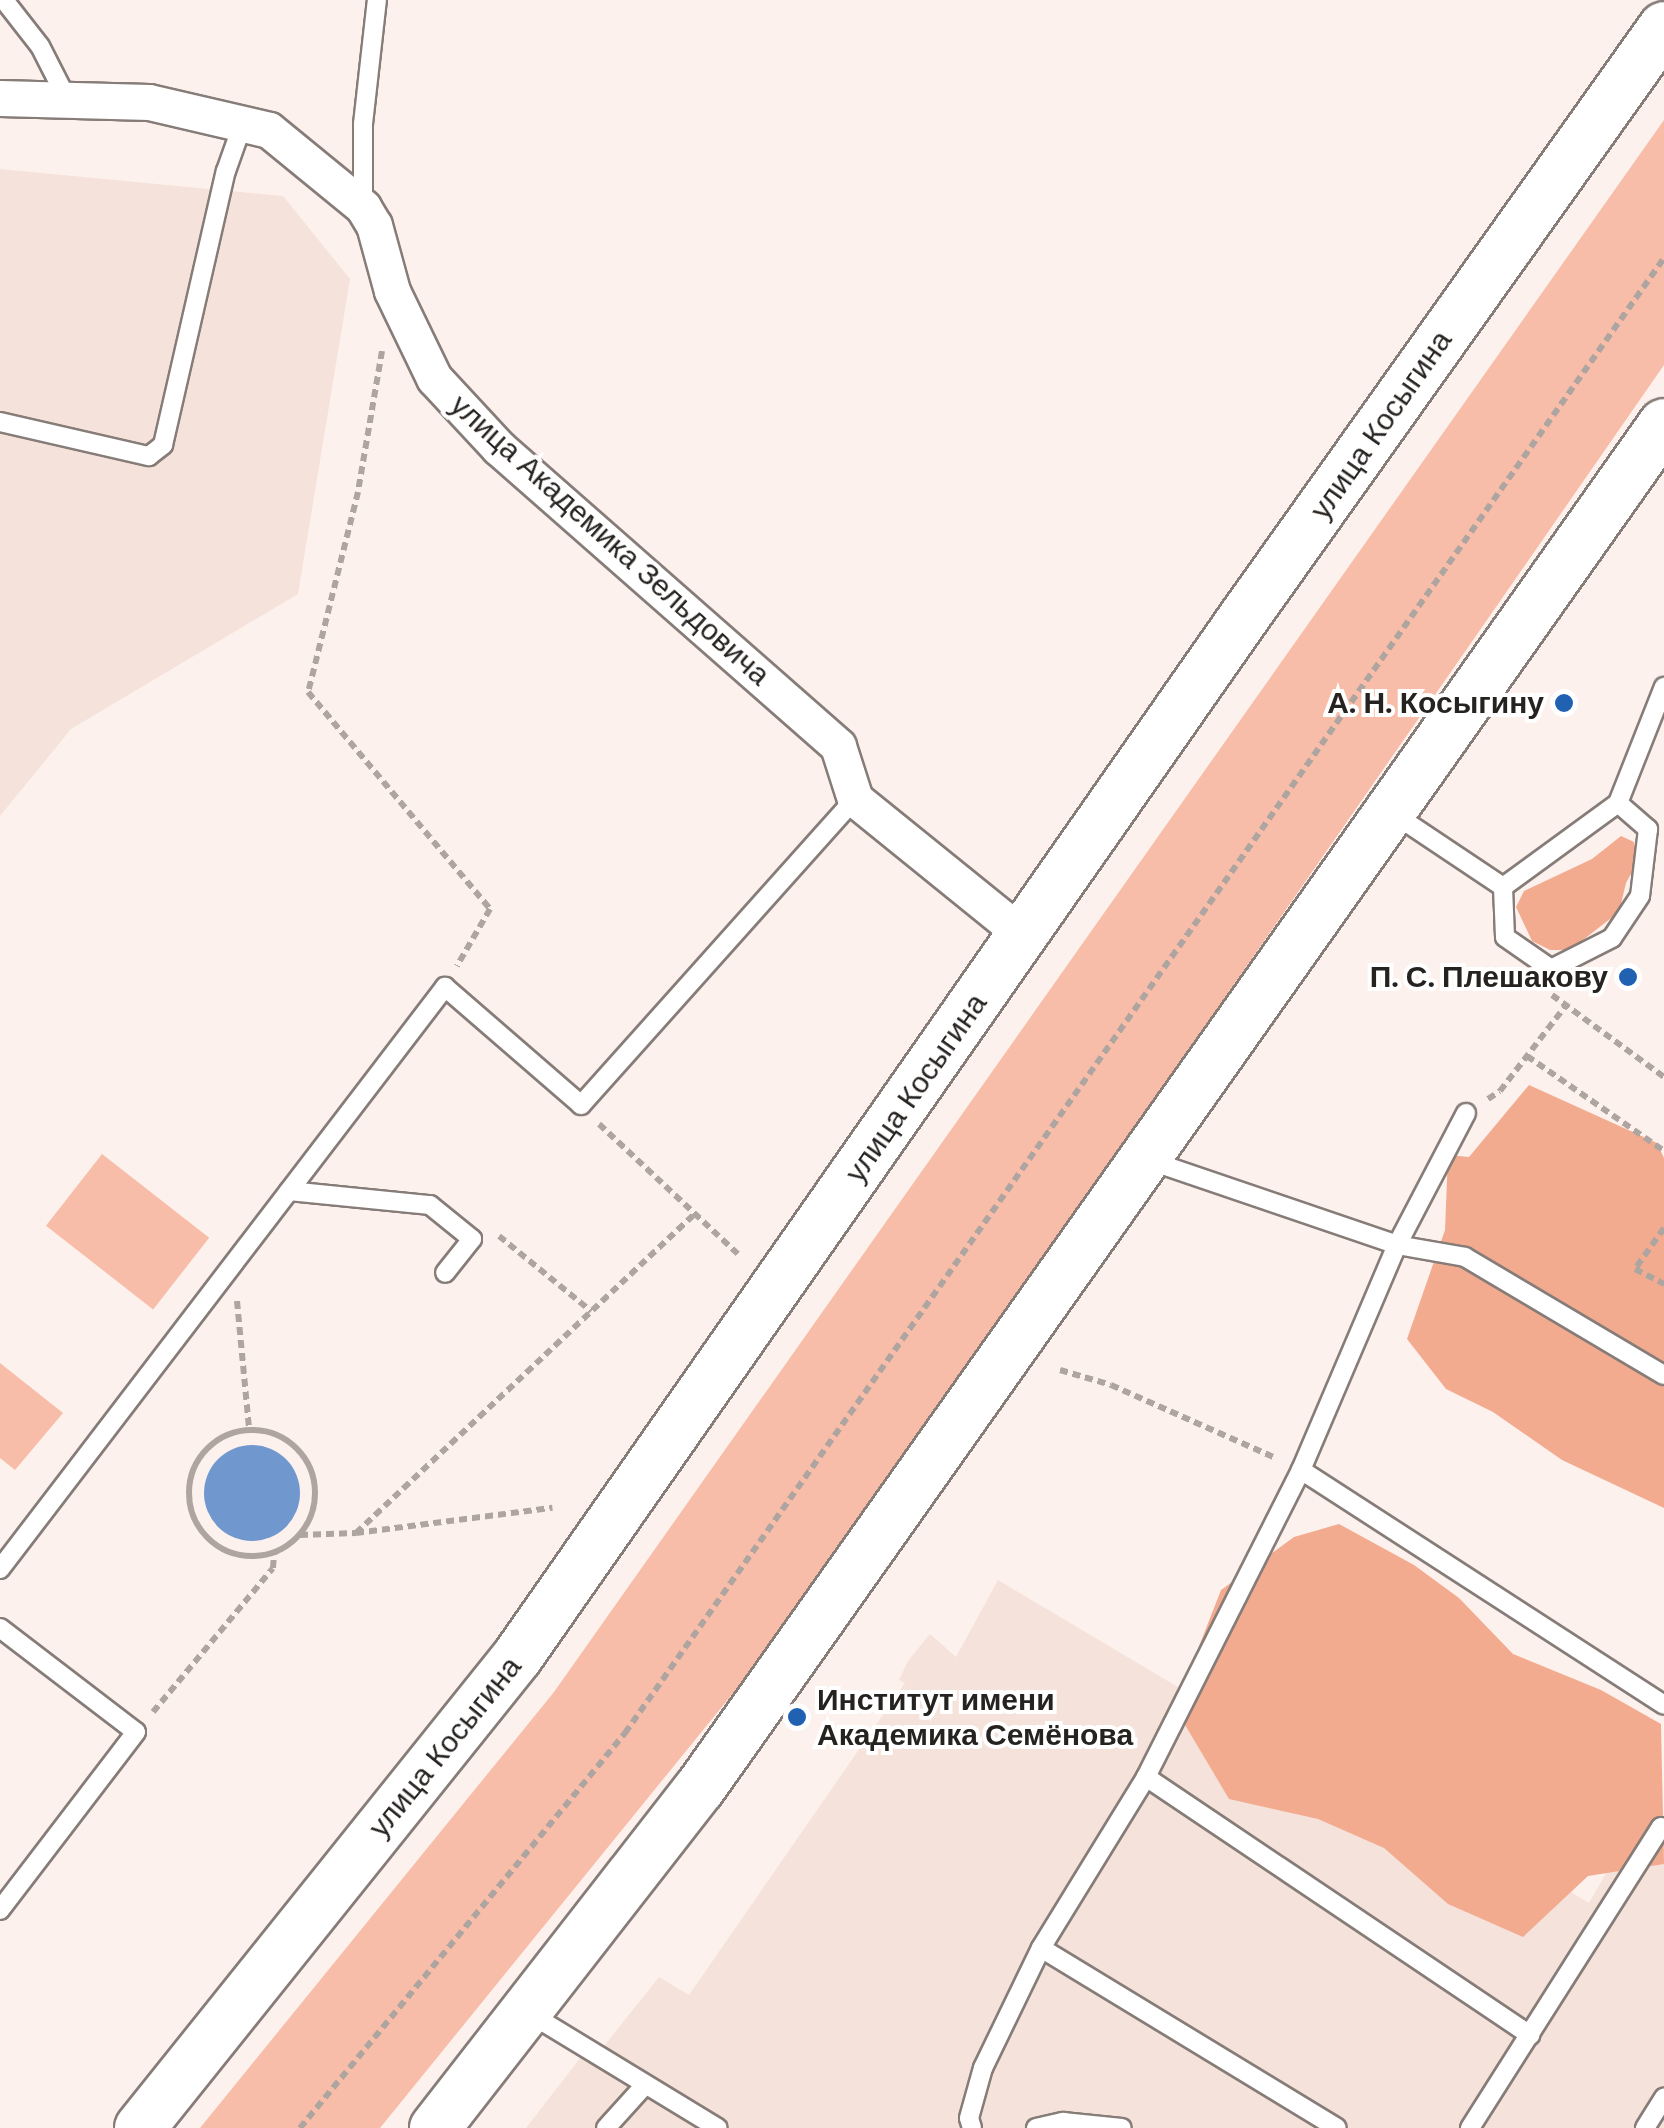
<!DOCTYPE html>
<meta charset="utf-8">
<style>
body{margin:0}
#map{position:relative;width:1664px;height:2128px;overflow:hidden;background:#fdf1ed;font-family:"DM Sans",sans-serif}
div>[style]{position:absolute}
.built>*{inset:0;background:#f5e2da}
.green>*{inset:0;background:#f7bda8;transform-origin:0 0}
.forest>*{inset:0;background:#f3ab90}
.water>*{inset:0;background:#7098cf}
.round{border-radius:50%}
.path>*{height:6px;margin-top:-3px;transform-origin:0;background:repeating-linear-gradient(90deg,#aea5a1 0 8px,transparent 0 13px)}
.path>.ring{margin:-3px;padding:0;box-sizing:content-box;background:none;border:6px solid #aea5a1;border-radius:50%}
.roads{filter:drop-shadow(2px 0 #867c78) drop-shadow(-2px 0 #867c78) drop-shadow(0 2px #867c78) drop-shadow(0 -2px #867c78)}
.lane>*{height:18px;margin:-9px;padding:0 9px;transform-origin:9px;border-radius:9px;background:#fff}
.street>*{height:35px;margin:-17.5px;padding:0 17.5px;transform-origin:17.5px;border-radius:17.5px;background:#fff}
.secondary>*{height:50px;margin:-25px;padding:0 25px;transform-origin:25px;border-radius:25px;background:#fff}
.dots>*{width:28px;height:28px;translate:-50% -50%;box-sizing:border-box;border:5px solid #fff;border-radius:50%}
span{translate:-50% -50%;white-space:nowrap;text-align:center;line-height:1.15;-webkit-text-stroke:8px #fff;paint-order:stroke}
.street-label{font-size:30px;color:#262220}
.poi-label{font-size:30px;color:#262220;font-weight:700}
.right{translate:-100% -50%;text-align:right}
.left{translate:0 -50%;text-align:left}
</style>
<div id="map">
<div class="built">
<i style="clip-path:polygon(0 169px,283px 196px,350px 279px,298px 594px,71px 729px,0 816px)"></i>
<i style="clip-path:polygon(998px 1580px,1188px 1693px,1339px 1751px,1589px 1903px,1645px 1805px,1664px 1816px,1664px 2128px,526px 2128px,581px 2057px,596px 2056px,659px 1977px,689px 1995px,905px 1683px,899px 1680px,908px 1661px,930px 1634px,956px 1657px)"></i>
</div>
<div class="green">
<i style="clip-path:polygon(1664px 120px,1664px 365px,794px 1618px,380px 2128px,200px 2128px,554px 1692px)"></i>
<i style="left:102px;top:1154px;width:136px;height:91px;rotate:38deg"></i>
<i style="clip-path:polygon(0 1363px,63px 1413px,15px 1470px,0 1458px)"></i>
</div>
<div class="forest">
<i style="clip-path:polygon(1621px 836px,1634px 842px,1638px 861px,1626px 883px,1619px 912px,1570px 950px,1550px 950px,1532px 941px,1516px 907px,1524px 891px,1592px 859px)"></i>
<i style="clip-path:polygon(1529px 1085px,1657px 1143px,1664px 1158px,1664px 1508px,1562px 1460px,1493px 1412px,1446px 1389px,1407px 1339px,1445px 1230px,1448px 1155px,1469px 1157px)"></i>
<i style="clip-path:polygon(1339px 1524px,1414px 1565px,1459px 1598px,1513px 1654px,1601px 1690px,1661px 1724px,1664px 1864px,1588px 1876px,1523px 1937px,1448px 1904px,1384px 1848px,1318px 1819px,1229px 1799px,1175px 1708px,1221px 1590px,1294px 1537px)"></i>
</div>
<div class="water">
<i class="round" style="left:204px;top:1445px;width:96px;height:96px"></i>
</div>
<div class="path">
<i style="left:382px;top:351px;width:143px;rotate:99.7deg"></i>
<i style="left:358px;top:492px;width:206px;rotate:104deg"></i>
<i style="left:308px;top:692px;width:283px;rotate:50deg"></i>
<i style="left:490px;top:909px;width:66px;rotate:120.1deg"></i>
<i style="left:1552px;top:995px;width:139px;rotate:36.2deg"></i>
<i style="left:1527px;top:1056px;width:167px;rotate:34.7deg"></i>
<i style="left:1488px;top:1099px;width:14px;rotate:-34deg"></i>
<i style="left:1500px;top:1091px;width:110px;rotate:-52.4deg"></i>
<i style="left:599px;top:1124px;width:193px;rotate:43.1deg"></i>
<i style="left:1664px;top:1228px;width:50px;rotate:125.3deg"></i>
<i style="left:1635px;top:1269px;width:33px;rotate:27deg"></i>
<i style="left:499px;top:1236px;width:119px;rotate:39.2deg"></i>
<i style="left:237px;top:1301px;width:129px;rotate:84.6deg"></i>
<i style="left:1060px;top:1370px;width:53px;rotate:16.4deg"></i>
<i style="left:1111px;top:1385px;width:180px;rotate:23.9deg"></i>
<i class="ring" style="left:189px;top:1430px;width:120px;height:120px"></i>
<i style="left:356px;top:1533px;width:463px;rotate:-43.3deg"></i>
<i style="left:300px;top:1535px;width:56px;rotate:-2deg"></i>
<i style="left:356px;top:1533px;width:198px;rotate:-7.3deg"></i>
<i style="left:153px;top:1712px;width:187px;rotate:-50.2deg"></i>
<i style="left:273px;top:1568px;width:15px;rotate:-86deg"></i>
<i style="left:300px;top:2128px;width:512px;rotate:-50.55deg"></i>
<i style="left:625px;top:1733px;width:1804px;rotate:-54.84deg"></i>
</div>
<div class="roads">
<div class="lane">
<i style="left:4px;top:0;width:58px;rotate:52deg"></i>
<i style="left:40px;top:46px;width:57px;rotate:63deg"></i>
<i style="left:363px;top:207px;width:83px;rotate:-90deg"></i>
<i style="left:363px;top:124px;width:125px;rotate:-83.6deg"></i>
<i style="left:0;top:422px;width:153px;rotate:12.9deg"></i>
<i style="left:149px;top:456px;width:18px;rotate:-38deg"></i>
<i style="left:163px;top:445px;width:281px;rotate:-77.1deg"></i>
<i style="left:226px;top:171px;width:51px;rotate:-70.5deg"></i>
<i style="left:1618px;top:803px;width:40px;rotate:41deg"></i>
<i style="left:1648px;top:829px;width:67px;rotate:96.8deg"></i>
<i style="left:1640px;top:896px;width:50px;rotate:123.7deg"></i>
<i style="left:1612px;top:938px;width:68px;rotate:153.1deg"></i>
<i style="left:1551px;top:969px;width:56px;rotate:-145.2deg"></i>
<i style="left:1505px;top:937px;width:50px;rotate:-92.3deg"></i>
<i style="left:1503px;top:887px;width:142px;rotate:-36.1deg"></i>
<i style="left:1618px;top:803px;width:125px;rotate:-68.4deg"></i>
<i style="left:1391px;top:812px;width:135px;rotate:33.8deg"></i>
<i style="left:1148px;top:1160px;width:263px;rotate:18.8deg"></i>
<i style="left:1397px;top:1245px;width:69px;rotate:10deg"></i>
<i style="left:1465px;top:1257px;width:231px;rotate:30.7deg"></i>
<i style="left:289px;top:1191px;width:142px;rotate:5.7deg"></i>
<i style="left:430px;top:1205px;width:54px;rotate:39deg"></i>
<i style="left:472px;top:1239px;width:43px;rotate:128.5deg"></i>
<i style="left:1301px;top:1470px;width:432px;rotate:32.9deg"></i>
<i style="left:0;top:1569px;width:733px;rotate:-52.6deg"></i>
<i style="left:445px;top:987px;width:180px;rotate:40.9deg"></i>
<i style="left:581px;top:1105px;width:411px;rotate:-48.2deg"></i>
<i style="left:0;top:1628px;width:171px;rotate:37.4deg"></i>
<i style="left:136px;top:1732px;width:224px;rotate:127.4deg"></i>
<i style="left:1146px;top:1777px;width:344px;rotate:-63.2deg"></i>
<i style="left:1301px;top:1470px;width:245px;rotate:-66.9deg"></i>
<i style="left:1397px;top:1245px;width:149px;rotate:-62.4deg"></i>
<i style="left:1041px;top:1948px;width:201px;rotate:-58.4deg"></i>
<i style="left:1146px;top:1777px;width:463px;rotate:33.9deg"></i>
<i style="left:527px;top:2012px;width:223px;rotate:31.3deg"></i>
<i style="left:606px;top:2128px;width:57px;rotate:-47.9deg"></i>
<i style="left:972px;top:2128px;width:10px;rotate:-107deg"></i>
<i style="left:969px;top:2118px;width:52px;rotate:-74.4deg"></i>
<i style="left:983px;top:2068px;width:133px;rotate:-64.2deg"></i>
<i style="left:1041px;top:1948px;width:346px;rotate:31.3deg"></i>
<i style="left:1036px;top:2128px;width:28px;rotate:-13deg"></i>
<i style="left:1063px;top:2122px;width:59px;rotate:5.8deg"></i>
<i style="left:1470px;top:2128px;width:356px;rotate:-57.6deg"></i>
<i style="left:1661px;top:1827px;width:4px;rotate:34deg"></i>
<i style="left:1645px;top:2128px;width:36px;rotate:-58deg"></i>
</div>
<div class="street">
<i style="left:0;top:98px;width:149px;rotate:1.5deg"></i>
<i style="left:149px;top:102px;width:123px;rotate:13.1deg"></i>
<i style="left:269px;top:130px;width:122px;rotate:39.3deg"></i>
<i style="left:363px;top:207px;width:21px;rotate:59deg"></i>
<i style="left:374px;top:225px;width:68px;rotate:74.7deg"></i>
<i style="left:392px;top:291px;width:97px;rotate:64.2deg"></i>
<i style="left:434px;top:378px;width:96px;rotate:47.1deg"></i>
<i style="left:499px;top:448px;width:451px;rotate:41.3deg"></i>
<i style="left:838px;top:746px;width:56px;rotate:72.2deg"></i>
<i style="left:855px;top:799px;width:216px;rotate:39deg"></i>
</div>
<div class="secondary">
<i style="left:140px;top:2128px;width:605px;rotate:-51.31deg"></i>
<i style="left:518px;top:1656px;width:1273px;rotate:-55.05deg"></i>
<i style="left:1247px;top:613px;width:719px;rotate:-54.56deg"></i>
<i style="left:435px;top:2128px;width:431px;rotate:-52.1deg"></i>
<i style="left:700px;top:1788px;width:1670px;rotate:-54.75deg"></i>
</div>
</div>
<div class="dots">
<i style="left:1564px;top:703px;background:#2061b2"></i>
<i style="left:1628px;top:977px;background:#2061b2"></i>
<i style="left:797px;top:1717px;background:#2061b2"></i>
</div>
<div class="street-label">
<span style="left:1381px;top:425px;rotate:-55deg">улица Косыгина</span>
<span style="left:610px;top:540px;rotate:42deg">улица Академика Зельдовича</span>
<span style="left:916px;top:1088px;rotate:-55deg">улица Косыгина</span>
<span style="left:445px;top:1747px;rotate:-51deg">улица Косыгина</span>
</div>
<div class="poi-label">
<span class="right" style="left:1544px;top:703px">А. Н. Косыгину</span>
<span class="right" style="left:1608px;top:977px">П. С. Плешакову</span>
<span class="left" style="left:817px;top:1717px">Институт имени<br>Академика Семёнова</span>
</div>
</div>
